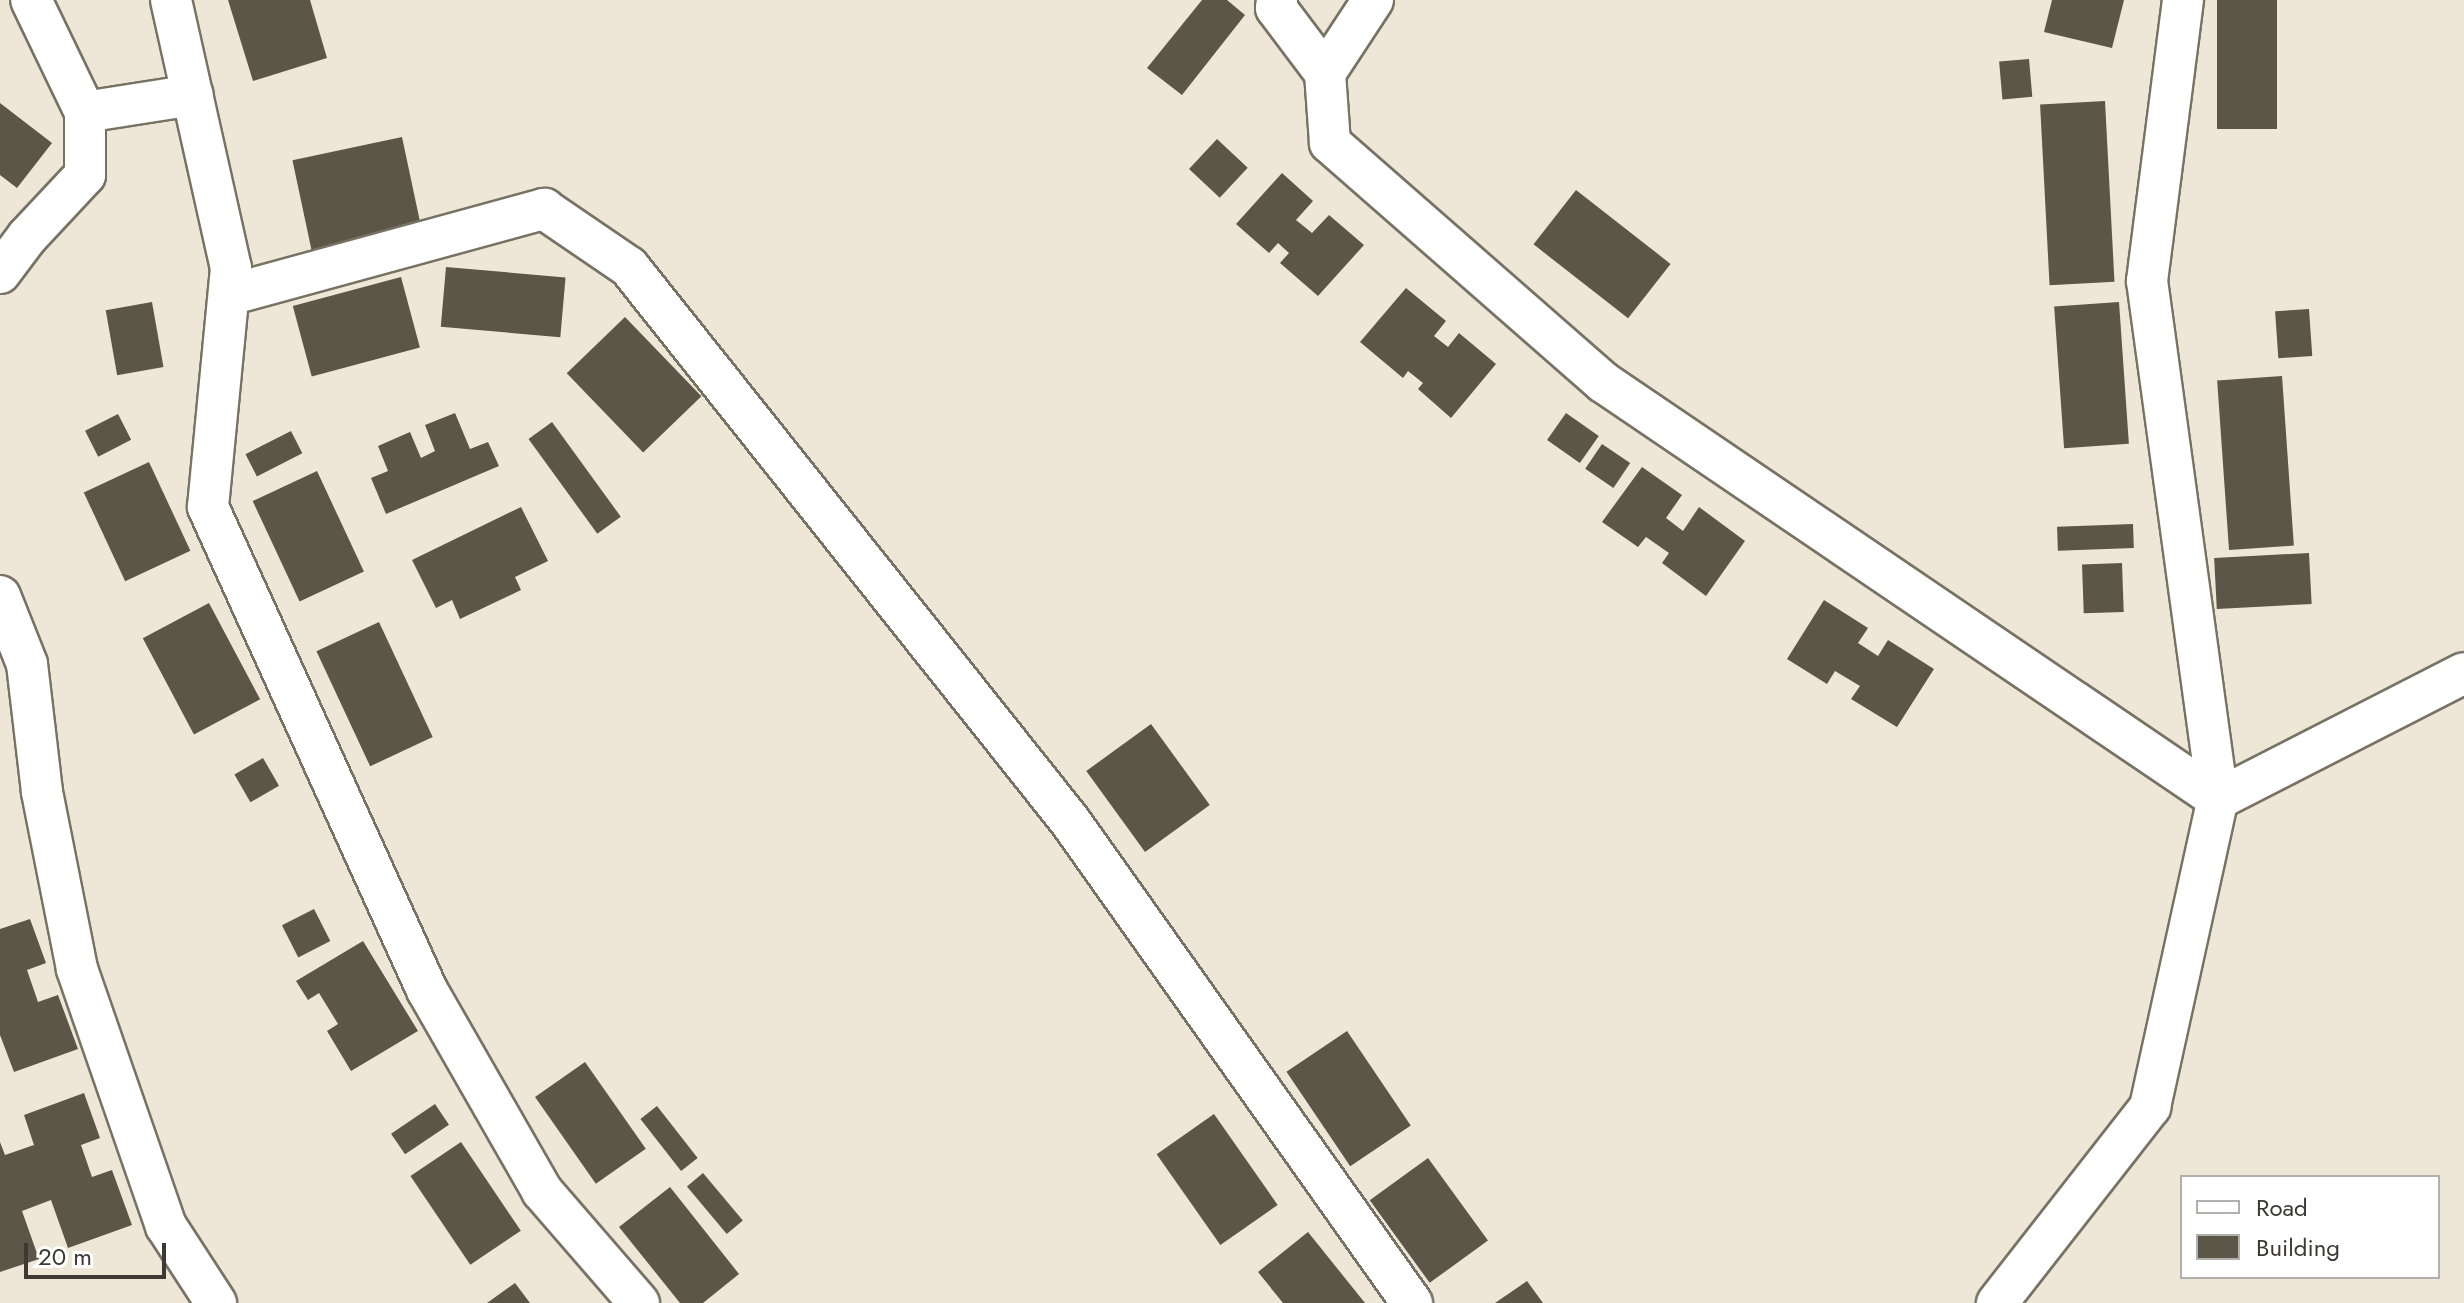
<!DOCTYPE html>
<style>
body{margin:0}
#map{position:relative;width:2464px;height:1303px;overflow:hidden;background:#eee7d7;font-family:Jost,sans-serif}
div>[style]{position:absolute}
.building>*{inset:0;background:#5c5649;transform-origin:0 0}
.roads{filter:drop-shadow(2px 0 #787264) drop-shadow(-2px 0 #787264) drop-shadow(0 2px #787264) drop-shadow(0 -2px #787264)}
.minor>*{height:40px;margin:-20px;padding:0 20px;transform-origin:20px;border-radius:20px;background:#fff}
span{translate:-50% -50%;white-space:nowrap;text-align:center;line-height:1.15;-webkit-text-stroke:8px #fff;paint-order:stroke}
.legend{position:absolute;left:2180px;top:1175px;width:260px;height:104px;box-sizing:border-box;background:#fff;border:2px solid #b1b0ad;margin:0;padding:10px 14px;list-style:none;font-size:24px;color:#3c3933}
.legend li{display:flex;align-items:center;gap:16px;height:40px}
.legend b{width:40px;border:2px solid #b1b0ad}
.scale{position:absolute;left:24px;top:1243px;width:142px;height:36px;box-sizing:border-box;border:4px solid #3c3933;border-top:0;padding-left:10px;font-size:24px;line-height:28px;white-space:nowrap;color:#3c3933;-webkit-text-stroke:6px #fff;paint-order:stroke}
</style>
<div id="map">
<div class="building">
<i style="clip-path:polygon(228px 0,310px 0,327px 58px,253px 81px)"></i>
<i style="clip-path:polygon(1202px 0,1227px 0,1245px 15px,1182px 95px,1147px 68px)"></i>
<i style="clip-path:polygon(2052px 0,2124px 0,2112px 48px,2044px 32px)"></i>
<i style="left:2217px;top:0;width:60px;height:129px"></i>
<i style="left:2029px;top:59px;width:38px;height:30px;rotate:85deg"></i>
<i style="left:2105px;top:101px;width:181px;height:65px;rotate:87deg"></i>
<i style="clip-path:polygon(0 103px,52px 143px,17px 188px,0 175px)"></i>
<i style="left:402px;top:137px;width:96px;height:112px;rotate:78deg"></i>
<i style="left:1217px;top:139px;width:42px;height:41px;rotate:43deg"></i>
<i style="clip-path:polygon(1282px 173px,1313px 201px,1296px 220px,1312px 233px,1329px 215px,1364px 245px,1318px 296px,1280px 263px,1289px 253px,1278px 243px,1269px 253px,1236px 224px)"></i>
<i style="left:1576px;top:190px;width:120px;height:69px;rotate:38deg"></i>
<i style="left:446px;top:267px;width:120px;height:60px;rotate:5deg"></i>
<i style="left:401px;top:277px;width:73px;height:112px;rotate:75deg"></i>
<i style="clip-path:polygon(1406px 288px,1446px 321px,1434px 336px,1448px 347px,1459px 333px,1496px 364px,1451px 418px,1418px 389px,1423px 383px,1408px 371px,1403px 378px,1360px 342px)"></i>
<i style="left:152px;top:302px;width:66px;height:47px;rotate:80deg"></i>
<i style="left:2119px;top:302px;width:142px;height:65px;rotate:86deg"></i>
<i style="left:2309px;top:309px;width:47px;height:34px;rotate:86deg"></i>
<i style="left:625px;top:317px;width:110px;height:81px;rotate:46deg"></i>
<i style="left:2282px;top:376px;width:170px;height:65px;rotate:86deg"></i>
<i style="clip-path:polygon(455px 413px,470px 449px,488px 442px,499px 466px,386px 514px,371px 478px,388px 471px,378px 446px,410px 432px,421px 458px,435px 451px,425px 425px)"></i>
<i style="left:1566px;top:413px;width:40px;height:33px;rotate:35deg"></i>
<i style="left:118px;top:414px;width:29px;height:37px;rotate:63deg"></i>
<i style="left:552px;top:422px;width:117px;height:29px;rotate:54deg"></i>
<i style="left:291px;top:431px;width:25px;height:51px;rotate:63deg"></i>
<i style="left:1602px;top:444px;width:34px;height:30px;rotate:34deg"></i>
<i style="left:149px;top:462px;width:98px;height:72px;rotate:65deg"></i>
<i style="clip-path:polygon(1642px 467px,1682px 495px,1666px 518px,1683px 531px,1699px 507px,1745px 541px,1706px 596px,1662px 563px,1669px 553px,1646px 537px,1638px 547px,1602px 522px)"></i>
<i style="left:317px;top:471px;width:111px;height:71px;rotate:65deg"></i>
<i style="clip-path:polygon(521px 507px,548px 561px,515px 577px,521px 590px,460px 619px,452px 600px,436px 608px,412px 560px)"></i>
<i style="left:2133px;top:524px;width:24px;height:76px;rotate:88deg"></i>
<i style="left:2309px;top:553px;width:51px;height:95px;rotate:87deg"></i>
<i style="left:2122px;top:563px;width:49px;height:40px;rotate:88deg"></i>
<i style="clip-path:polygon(1824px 600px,1868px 628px,1858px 643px,1878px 656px,1888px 640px,1934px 669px,1897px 727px,1851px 699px,1860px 686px,1835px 671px,1827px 684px,1787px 659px)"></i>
<i style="left:209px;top:603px;width:109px;height:75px;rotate:62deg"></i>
<i style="left:379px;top:622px;width:127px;height:69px;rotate:65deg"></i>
<i style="left:1151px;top:724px;width:100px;height:80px;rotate:54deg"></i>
<i style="left:263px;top:758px;width:32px;height:33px;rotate:60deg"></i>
<i style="left:314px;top:909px;width:36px;height:36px;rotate:63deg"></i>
<i style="clip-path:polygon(30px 919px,46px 963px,27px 970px,38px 1002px,58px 995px,78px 1049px,14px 1072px,0 1035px,0 929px)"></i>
<i style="clip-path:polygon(363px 941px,418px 1031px,351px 1071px,327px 1031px,338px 1024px,319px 993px,308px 1000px,296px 981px)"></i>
<i style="left:1347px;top:1031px;width:114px;height:73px;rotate:56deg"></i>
<i style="left:585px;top:1062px;width:106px;height:61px;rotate:55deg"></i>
<i style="clip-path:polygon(84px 1093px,100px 1138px,81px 1145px,92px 1177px,112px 1170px,132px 1225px,68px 1248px,51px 1200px,22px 1211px,39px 1259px,0 1272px,0 1142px,5px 1155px,34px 1145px,24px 1115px)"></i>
<i style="left:435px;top:1104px;width:25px;height:53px;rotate:56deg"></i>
<i style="left:657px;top:1106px;width:66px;height:21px;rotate:52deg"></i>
<i style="left:1214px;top:1114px;width:111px;height:70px;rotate:55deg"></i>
<i style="left:461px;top:1142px;width:107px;height:61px;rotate:56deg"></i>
<i style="left:1428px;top:1158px;width:102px;height:72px;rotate:54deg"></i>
<i style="left:703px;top:1173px;width:62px;height:21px;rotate:50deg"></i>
<i style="clip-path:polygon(670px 1187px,739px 1274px,703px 1303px,680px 1303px,619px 1227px)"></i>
<i style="clip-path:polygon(1308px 1232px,1365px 1303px,1283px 1303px,1258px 1272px)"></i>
<i style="clip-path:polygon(1527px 1281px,1543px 1303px,1495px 1303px)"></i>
<i style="clip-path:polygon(515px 1283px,530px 1303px,487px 1303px)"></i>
</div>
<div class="roads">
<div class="minor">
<i style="left:171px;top:0;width:275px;rotate:77.4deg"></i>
<i style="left:231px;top:268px;width:240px;rotate:95.5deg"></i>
<i style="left:208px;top:507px;width:530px;rotate:65.61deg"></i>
<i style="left:427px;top:990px;width:232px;rotate:60.2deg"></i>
<i style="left:542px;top:1191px;width:148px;rotate:49.1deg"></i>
<i style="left:1277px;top:0;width:8px;rotate:97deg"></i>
<i style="left:1276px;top:8px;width:81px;rotate:53deg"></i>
<i style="left:1373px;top:0;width:87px;rotate:123.3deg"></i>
<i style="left:1325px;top:73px;width:70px;rotate:85.9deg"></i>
<i style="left:1330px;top:143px;width:363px;rotate:41.2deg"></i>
<i style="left:1603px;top:382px;width:743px;rotate:34.14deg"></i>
<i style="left:2218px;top:799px;width:523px;rotate:-97.8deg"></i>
<i style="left:2147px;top:281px;width:283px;rotate:-82.7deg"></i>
<i style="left:85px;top:112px;width:109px;rotate:-8.9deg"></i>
<i style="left:0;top:273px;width:45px;rotate:-53.1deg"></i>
<i style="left:27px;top:237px;width:85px;rotate:-46.9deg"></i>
<i style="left:85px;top:175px;width:63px;rotate:-90deg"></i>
<i style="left:85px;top:112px;width:124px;rotate:-115.7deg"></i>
<i style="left:229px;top:295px;width:327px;rotate:-15.3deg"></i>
<i style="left:544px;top:209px;width:103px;rotate:34.3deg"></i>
<i style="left:629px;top:267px;width:708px;rotate:51.48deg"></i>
<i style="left:1070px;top:821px;width:591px;rotate:54.64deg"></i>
<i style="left:0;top:596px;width:73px;rotate:68.3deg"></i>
<i style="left:27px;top:664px;width:129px;rotate:83.3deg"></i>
<i style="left:42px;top:792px;width:180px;rotate:78.8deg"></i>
<i style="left:77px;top:969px;width:272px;rotate:70.9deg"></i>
<i style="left:166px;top:1226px;width:92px;rotate:57deg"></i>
<i style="left:1997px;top:1303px;width:249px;rotate:-52deg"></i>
<i style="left:2150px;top:1107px;width:315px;rotate:-77.6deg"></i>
<i style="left:2218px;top:799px;width:276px;rotate:-27.1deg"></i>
</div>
</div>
<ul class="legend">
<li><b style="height:10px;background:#fff"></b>Road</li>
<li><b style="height:22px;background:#5c5649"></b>Building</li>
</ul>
<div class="scale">20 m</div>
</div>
